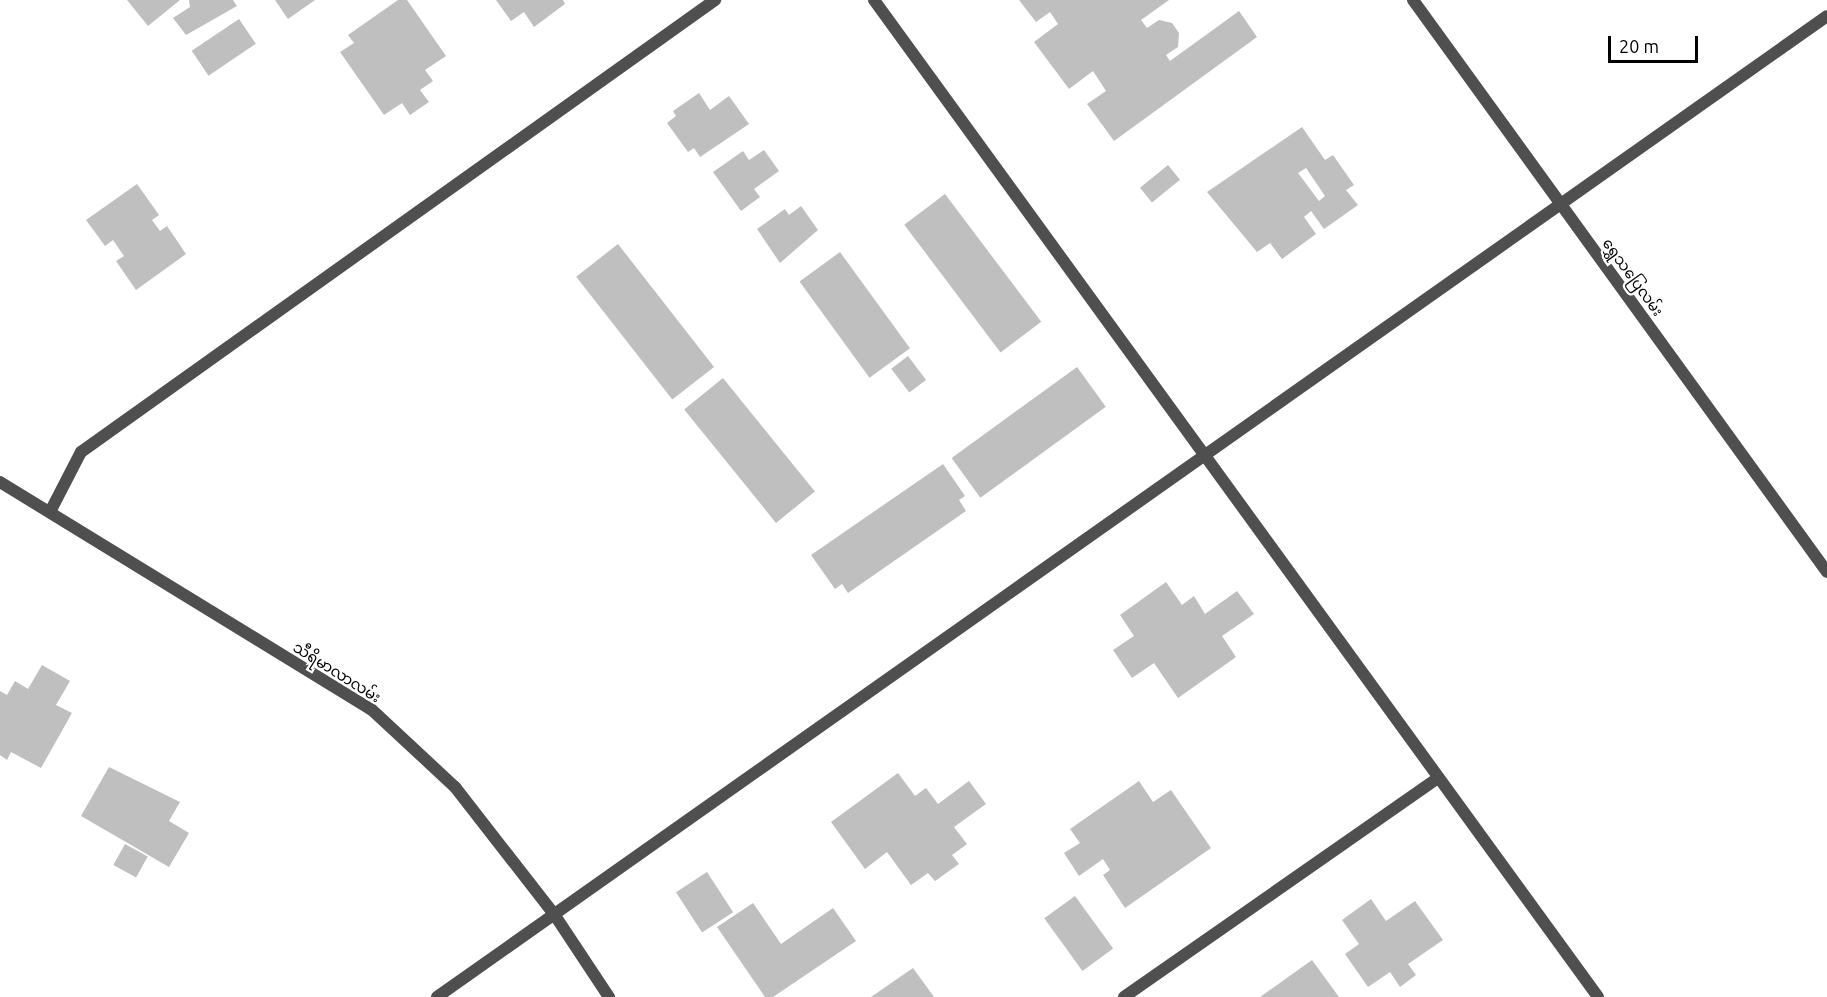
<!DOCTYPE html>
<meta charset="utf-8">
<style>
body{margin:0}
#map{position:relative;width:1827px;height:997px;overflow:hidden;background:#fff;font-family:Ubuntu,"Noto Sans Myanmar",sans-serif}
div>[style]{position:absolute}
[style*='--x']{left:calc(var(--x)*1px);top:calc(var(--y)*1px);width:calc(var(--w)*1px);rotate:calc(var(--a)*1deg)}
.building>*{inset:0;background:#bfbfbf;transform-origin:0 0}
.street>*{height:12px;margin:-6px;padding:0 6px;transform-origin:6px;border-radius:6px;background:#4f4f4f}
span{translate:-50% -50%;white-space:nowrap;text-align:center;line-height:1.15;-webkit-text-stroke:4.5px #fff;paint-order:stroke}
.street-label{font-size:15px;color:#000}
.scale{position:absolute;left:1608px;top:36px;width:90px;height:27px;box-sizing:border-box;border:3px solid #000;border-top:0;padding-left:8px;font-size:18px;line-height:21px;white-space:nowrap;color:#000;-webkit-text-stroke:4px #fff;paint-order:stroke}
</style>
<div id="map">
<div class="building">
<div style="clip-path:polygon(127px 0,180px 0,148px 26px)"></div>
<div style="clip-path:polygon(189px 0,233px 0,237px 6px,186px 35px,173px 18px,190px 7px)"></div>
<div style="clip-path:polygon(275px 0,315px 0,288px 19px)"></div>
<div style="clip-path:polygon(398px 0,407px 0,446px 56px,425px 70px,433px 81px,420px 90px,429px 102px,410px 115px,402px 103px,384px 115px,340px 52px,354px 43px,348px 35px)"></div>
<div style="clip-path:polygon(496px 0,563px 0,565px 4px,534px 27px,524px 12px,511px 21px)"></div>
<div style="clip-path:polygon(1019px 0,1169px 0,1141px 20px,1147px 28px,1159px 20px,1172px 23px,1179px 33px,1178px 47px,1166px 55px,1170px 61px,1239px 11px,1257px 37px,1114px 141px,1087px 104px,1106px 91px,1093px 71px,1069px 89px,1034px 42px,1058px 24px,1050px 12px,1036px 22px)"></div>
<div style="left:239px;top:19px;width:30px;height:57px;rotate:56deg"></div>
<div style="clip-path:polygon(699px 93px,710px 110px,729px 96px,749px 124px,700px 157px,694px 148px,688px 152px,667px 123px,676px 116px,673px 111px)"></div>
<div style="clip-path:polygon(evenodd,1302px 127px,1325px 160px,1333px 155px,1354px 185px,1346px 190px,1358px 205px,1324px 229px,1311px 211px,1304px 217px,1316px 234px,1282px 259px,1270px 243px,1257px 252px,1207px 192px,1302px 127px,1306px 168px,1325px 196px,1319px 201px,1298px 173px,1306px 168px)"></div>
<div style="clip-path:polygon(764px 150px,779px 171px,754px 189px,760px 197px,741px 211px,713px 172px,743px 151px,749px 160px)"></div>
<div style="left:1168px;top:165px;width:19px;height:36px;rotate:51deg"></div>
<div style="clip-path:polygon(137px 184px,159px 215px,152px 220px,160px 231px,167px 226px,186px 254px,136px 290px,116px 261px,124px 256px,113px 240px,105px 246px,86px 220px)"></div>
<div style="left:945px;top:194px;width:160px;height:51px;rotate:53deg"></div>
<div style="clip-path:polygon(801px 206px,818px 230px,780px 263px,757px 229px,785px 209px,789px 215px)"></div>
<div style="left:618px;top:244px;width:156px;height:53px;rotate:52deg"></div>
<div style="left:840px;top:252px;width:119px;height:50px;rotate:54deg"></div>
<div style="left:908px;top:356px;width:30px;height:21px;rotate:53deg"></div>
<div style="left:1077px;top:367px;width:49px;height:155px;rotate:54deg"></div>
<div style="left:723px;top:378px;width:146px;height:50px;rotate:51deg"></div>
<div style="clip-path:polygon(943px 464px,965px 496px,959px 500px,966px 511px,848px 593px,842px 584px,835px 589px,811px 555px)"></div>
<div style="clip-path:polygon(1166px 582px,1182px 605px,1194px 596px,1205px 614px,1237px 591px,1254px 614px,1222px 636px,1236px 657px,1178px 698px,1154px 663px,1132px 678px,1113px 650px,1134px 636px,1120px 615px)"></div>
<div style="clip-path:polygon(42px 665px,70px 681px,56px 705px,72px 713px,41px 768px,11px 752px,7px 760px,0 755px,0 691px,7px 695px,15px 681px,28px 689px)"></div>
<div style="clip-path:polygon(109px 767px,180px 802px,169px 821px,189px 833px,169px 867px,81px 816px)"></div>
<div style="clip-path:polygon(898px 773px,915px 796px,926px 788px,938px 804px,969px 781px,986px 804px,954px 827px,967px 844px,952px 855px,959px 864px,935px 881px,928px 873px,911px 885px,887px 852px,865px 869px,831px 822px)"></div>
<div style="clip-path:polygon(1139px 781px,1153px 802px,1171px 790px,1211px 848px,1125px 908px,1103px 875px,1110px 870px,1103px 859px,1079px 876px,1064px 853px,1080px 843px,1070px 829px)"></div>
<div style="left:125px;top:844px;width:26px;height:24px;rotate:29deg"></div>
<div style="left:707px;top:872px;width:48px;height:37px;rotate:57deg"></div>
<div style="left:1075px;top:896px;width:65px;height:38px;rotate:54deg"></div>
<div style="clip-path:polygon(1371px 899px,1386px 921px,1415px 901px,1443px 940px,1408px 964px,1416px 975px,1400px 987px,1390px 972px,1368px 987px,1345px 954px,1359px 944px,1342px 920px)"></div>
<div style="clip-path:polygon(753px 903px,781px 944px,833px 908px,856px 941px,773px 997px,765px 997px,717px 927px)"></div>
<div style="clip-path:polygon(1312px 960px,1339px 997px,1260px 997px)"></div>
<div style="clip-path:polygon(913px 968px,934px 997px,871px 997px)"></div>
</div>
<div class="street">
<div style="--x:874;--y:0;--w:1232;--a:54.01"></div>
<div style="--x:1413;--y:0;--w:706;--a:54.1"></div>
<div style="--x:0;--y:482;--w:435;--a:31.5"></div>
<div style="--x:371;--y:709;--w:115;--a:42.9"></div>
<div style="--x:455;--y:787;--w:161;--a:52.1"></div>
<div style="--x:554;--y:914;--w:100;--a:56.5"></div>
<div style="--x:51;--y:510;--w:65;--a:-62.7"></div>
<div style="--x:81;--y:452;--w:779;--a:-35.49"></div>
<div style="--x:437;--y:997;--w:1701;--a:-35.21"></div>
<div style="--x:1124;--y:997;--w:383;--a:-34.9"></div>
</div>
<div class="street-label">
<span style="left:1633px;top:277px;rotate:54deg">ရွှေသပြေလမ်း</span>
<span style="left:337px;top:672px;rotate:32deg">သီရိမာလာလမ်း</span>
</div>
<div class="scale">20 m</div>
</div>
